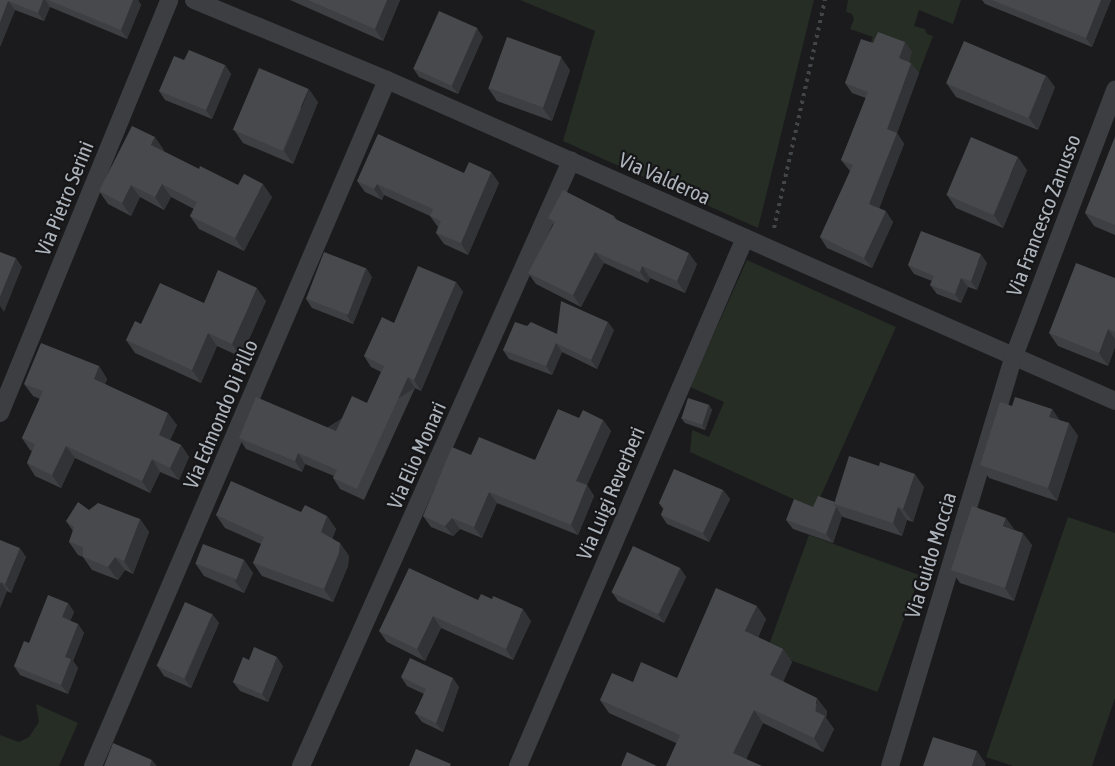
<!DOCTYPE html>
<style>
body{margin:0}
#map{position:relative;width:1115px;height:766px;overflow:hidden;background:#1b1b1d;font-family:"Asap Condensed",sans-serif}
div>[style]{position:absolute}
[style*='--x']{left:calc(var(--x)*1px);top:calc(var(--y)*1px);width:calc(var(--w)*1px);rotate:calc(var(--a)*1deg)}
.green>*{inset:0;background:#252d25;transform-origin:0 0}
.path>*{height:4px;margin-top:-2px;transform-origin:0;background:repeating-linear-gradient(90deg,#424549 0 3px,transparent 0 7.5px)}
.minor>*{height:18px;margin:-9px;padding:0 9px;transform-origin:9px;border-radius:9px;background:#3c3e42}
.wall>*{inset:0;background:#3e3f42}
.shaded-wall>*{inset:0;background:#323336;transform-origin:0 0}
.building>*{inset:0;background:#48494d;transform-origin:0 0}
span{translate:-50% -50%;white-space:nowrap;text-align:center;line-height:1.15;-webkit-text-stroke:4.5px #161618;paint-order:stroke}
.street-label{font-size:21px;color:#aeb4bc}
</style>
<div id="map">
<div class="green">
<div style="clip-path:polygon(520px 0,814px 0,758px 228px,563px 141px,595px 31px)"></div>
<div style="clip-path:polygon(848px 0,961px 0,953px 24px,919px 10px,914px 26px,925px 29px,927px 34px,933px 36px,919px 73px,906px 69px,912px 53px,868px 49px,873px 37px,850px 29px,854px 19px,852px 14px,846px 12px)"></div>
<div style="clip-path:polygon(747px 260px,896px 327px,815px 509px,690px 452px,692px 430px,709px 437px,724px 402px,690px 387px)"></div>
<div style="clip-path:polygon(1068px 517px,1115px 533px,1115px 698px,1092px 766px,1013px 766px,986px 757px)"></div>
<div style="left:809px;top:535px;width:118px;height:124px;rotate:20deg"></div>
<div style="clip-path:polygon(36px 704px,78px 723px,59px 766px,0 766px,0 735px,19px 742px,29px 737px,39px 722px)"></div>
</div>
<div class="path">
<div style="--x:774;--y:228;--w:234;--a:-77.4"></div>
</div>
<div class="minor">
<div style="--x:194;--y:0;--w:209;--a:22.5"></div>
<div style="--x:387;--y:80;--w:796;--a:23.79"></div>
<div style="--x:0;--y:413;--w:446;--a:-67.7"></div>
<div style="--x:93;--y:766;--w:746;--a:-66.8"></div>
<div style="--x:301;--y:766;--w:663;--a:-65.95"></div>
<div style="--x:518;--y:766;--w:575;--a:-66.74"></div>
<div style="--x:890;--y:766;--w:428;--a:-73.2"></div>
<div style="--x:1014;--y:356;--w:285;--a:-69.2"></div>
</div>
<div class="wall">
<div style="clip-path:polygon(0 0,138px 0,141px 5px,127px 39px,50px 7px,44px 21px,15px 10px,0 47px)"></div>
<div style="clip-path:polygon(290px 0,400px 0,383px 41px)"></div>
<div style="clip-path:polygon(982px 0,1111px 0,1092px 47px,985px 4px)"></div>
<div style="clip-path:polygon(483px 37px,458px 94px,419px 77px,413px 68px)"></div>
<div style="clip-path:polygon(905px 42px,912px 52px,909px 62px,919px 73px,897px 133px,904px 144px,879px 208px,893px 222px,872px 268px,827px 248px,820px 237px,850px 171px,841px 160px,866px 98px,852px 93px,845px 83px,873px 43px)"></div>
<div style="clip-path:polygon(184px 60px,225px 65px,231px 74px,212px 119px,165px 100px,159px 91px)"></div>
<div style="clip-path:polygon(570px 70px,552px 121px,497px 101px,488px 88px)"></div>
<div style="clip-path:polygon(947px 84px,1055px 87px,1038px 130px,956px 97px)"></div>
<div style="clip-path:polygon(318px 102px,293px 164px,243px 143px,234px 130px)"></div>
<div style="clip-path:polygon(1115px 137px,1115px 235px,1094px 226px,1085px 213px)"></div>
<div style="clip-path:polygon(164px 150px,163px 151px,199px 169px,238px 185px,272px 197px,244px 251px,199px 229px,190px 216px,194px 209px,171px 197px,164px 210px,140px 197px,131px 216px,108px 204px,99px 191px)"></div>
<div style="clip-path:polygon(1027px 170px,1003px 228px,956px 208px,947px 195px)"></div>
<div style="clip-path:polygon(491px 172px,499px 183px,468px 255px,444px 244px,436px 233px,438px 227px,430px 216px,384px 195px,382px 200px,365px 192px,357px 181px,464px 173px)"></div>
<div style="clip-path:polygon(614px 216px,617px 220px,697px 264px,685px 293px,650px 278px,648px 283px,604px 263px,581px 307px,536px 284px,528px 273px,553px 225px,548px 218px)"></div>
<div style="clip-path:polygon(987px 263px,977px 290px,968px 287px,961px 303px,937px 294px,930px 285px,932px 281px,914px 274px,908px 265px)"></div>
<div style="clip-path:polygon(366px 268px,372px 277px,353px 324px,312px 308px,306px 299px)"></div>
<div style="clip-path:polygon(1115px 278px,1115px 347px,1108px 366px,1058px 346px,1049px 333px)"></div>
<div style="clip-path:polygon(456px 282px,463px 292px,421px 391px,415px 388px,364px 500px,340px 489px,333px 478px,334px 476px,305px 464px,302px 472px,246px 449px,239px 438px,336px 431px,367px 403px,381px 372px,371px 367px,364px 356px,394px 323px)"></div>
<div style="clip-path:polygon(266px 301px,241px 357px,217px 346px,201px 383px,135px 353px,126px 340px,141px 324px,204px 303px)"></div>
<div style="clip-path:polygon(527px 326px,557px 334px,614px 330px,597px 369px,562px 352px,552px 375px,509px 359px,503px 350px)"></div>
<div style="clip-path:polygon(99px 366px,107px 379px,105px 384px,177px 425px,170px 440px,181px 445px,189px 457px,179px 480px,160px 472px,150px 493px,75px 458px,61px 488px,35px 476px,27px 463px,32px 451px,30px 450px,22px 438px,40px 399px,33px 396px,24px 384px)"></div>
<div style="clip-path:polygon(709px 405px,712px 410px,705px 430px,685px 423px,681px 418px)"></div>
<div style="clip-path:polygon(1012px 406px,1052px 409px,1059px 420px,1069px 423px,1078px 436px,1057px 501px,989px 478px,980px 465px)"></div>
<div style="clip-path:polygon(579px 418px,603px 420px,611px 431px,587px 485px,594px 496px,578px 535px,497px 503px,482px 538px,460px 529px,453px 536px,431px 527px,423px 516px,471px 455px,535px 460px)"></div>
<div style="clip-path:polygon(924px 487px,913px 522px,907px 520px,902px 536px,843px 517px,842px 516px,833px 543px,793px 529px,786px 520px,813px 507px)"></div>
<div style="clip-path:polygon(723px 490px,730px 499px,709px 542px,667px 524px,661px 515px,663px 509px,659px 503px)"></div>
<div style="clip-path:polygon(89px 510px,140px 519px,149px 532px,133px 574px,125px 570px,118px 580px,92px 570px,83px 557px,78px 555px,69px 542px,73px 531px,66px 521px)"></div>
<div style="clip-path:polygon(216px 515px,327px 516px,336px 529px,332px 539px,340px 543px,349px 556px,348px 566px,333px 602px,262px 576px,253px 563px,261px 544px,225px 528px)"></div>
<div style="clip-path:polygon(1015px 530px,1032px 545px,1014px 601px,960px 583px,951px 570px)"></div>
<div style="clip-path:polygon(0 540px,26px 557px,11px 593px,7px 591px,0 608px)"></div>
<div style="clip-path:polygon(244px 560px,253px 573px,244px 593px,204px 576px,195px 563px)"></div>
<div style="clip-path:polygon(680px 568px,686px 577px,664px 623px,618px 601px,612px 592px)"></div>
<div style="clip-path:polygon(478px 600px,531px 621px,513px 660px,441px 628px,425px 661px,387px 642px,379px 631px)"></div>
<div style="clip-path:polygon(68px 603px,74px 612px,70px 621px,78px 624px,84px 633px,73px 661px,78px 668px,68px 694px,20px 675px,14px 666px,29px 643px)"></div>
<div style="clip-path:polygon(212px 614px,219px 623px,191px 688px,164px 676px,158px 667px)"></div>
<div style="clip-path:polygon(766px 619px,758px 637px,783px 649px,792px 662px,783px 681px,827px 711px,826px 718px,834px 729px,823px 752px,763px 723px,746px 759px,676px 743px,609px 713px,600px 700px,633px 682px,677px 678px)"></div>
<div style="clip-path:polygon(249px 660px,283px 666px,268px 702px,240px 691px,233px 682px)"></div>
<div style="clip-path:polygon(401px 677px,459px 687px,443px 732px,422px 722px,415px 713px,424px 694px,407px 686px)"></div>
</div>
<div class="shaded-wall">
<div style="clip-path:polygon(43px 0,45px 0,50px 7px,44px 21px,38px 13px)"></div>
<div style="clip-path:polygon(133px 0,138px 0,141px 5px,127px 39px,121px 30px)"></div>
<div style="clip-path:polygon(387px 0,400px 0,383px 41px,375px 29px)"></div>
<div style="clip-path:polygon(1101px 0,1111px 0,1092px 47px,1086px 38px)"></div>
<div style="clip-path:polygon(8px 1px,15px 10px,0 47px,0 22px)"></div>
<div style="clip-path:polygon(477px 28px,483px 37px,458px 94px,451px 85px)"></div>
<div style="clip-path:polygon(905px 42px,912px 52px,906px 69px,899px 58px)"></div>
<div style="clip-path:polygon(561px 57px,570px 70px,552px 121px,543px 108px)"></div>
<div style="clip-path:polygon(911px 63px,919px 73px,897px 133px,904px 144px,877px 214px,869px 204px,887px 129px)"></div>
<div style="clip-path:polygon(225px 65px,231px 74px,212px 119px,206px 110px)"></div>
<div style="clip-path:polygon(1046px 75px,1055px 87px,1038px 130px,1029px 118px)"></div>
<div style="clip-path:polygon(309px 89px,318px 102px,293px 164px,284px 151px)"></div>
<div style="clip-path:polygon(155px 137px,164px 150px,160px 158px,151px 145px)"></div>
<div style="clip-path:polygon(1018px 157px,1027px 170px,1003px 228px,994px 215px)"></div>
<div style="clip-path:polygon(491px 172px,499px 183px,468px 255px,461px 243px)"></div>
<div style="clip-path:polygon(162px 184px,171px 197px,164px 210px,155px 197px)"></div>
<div style="clip-path:polygon(263px 184px,272px 197px,244px 251px,235px 238px)"></div>
<div style="clip-path:polygon(377px 184px,384px 195px,382px 200px,374px 189px)"></div>
<div style="clip-path:polygon(131px 185px,140px 197px,131px 216px,122px 203px)"></div>
<div style="clip-path:polygon(886px 211px,893px 222px,872px 268px,864px 258px)"></div>
<div style="clip-path:polygon(595px 252px,604px 263px,581px 307px,573px 295px)"></div>
<div style="clip-path:polygon(689px 253px,697px 264px,685px 293px,677px 281px)"></div>
<div style="clip-path:polygon(981px 254px,987px 263px,977px 290px,971px 281px)"></div>
<div style="clip-path:polygon(16px 258px,22px 267px,4px 312px,0 306px,0 297px)"></div>
<div style="clip-path:polygon(642px 266px,650px 278px,648px 283px,640px 272px)"></div>
<div style="clip-path:polygon(366px 268px,372px 277px,353px 324px,346px 315px)"></div>
<div style="clip-path:polygon(961px 278px,968px 287px,961px 303px,955px 294px)"></div>
<div style="clip-path:polygon(456px 282px,463px 292px,421px 391px,414px 380px)"></div>
<div style="clip-path:polygon(257px 288px,266px 301px,241px 357px,232px 344px)"></div>
<div style="clip-path:polygon(608px 322px,614px 330px,597px 369px,591px 360px)"></div>
<div style="clip-path:polygon(1108px 329px,1115px 339px,1115px 347px,1108px 366px,1099px 353px)"></div>
<div style="clip-path:polygon(208px 333px,217px 346px,201px 383px,192px 370px)"></div>
<div style="clip-path:polygon(556px 343px,562px 352px,552px 375px,546px 366px)"></div>
<div style="clip-path:polygon(99px 366px,107px 379px,102px 391px,94px 379px)"></div>
<div style="left:408px;top:377px;width:13px;height:123px;rotate:58deg"></div>
<div style="clip-path:polygon(709px 405px,712px 410px,705px 430px,702px 425px)"></div>
<div style="clip-path:polygon(1052px 409px,1061px 422px,1049px 417px)"></div>
<div style="clip-path:polygon(168px 413px,177px 425px,167px 447px,159px 435px)"></div>
<div style="clip-path:polygon(603px 420px,611px 431px,587px 485px,594px 496px,578px 535px,571px 525px,576px 481px)"></div>
<div style="clip-path:polygon(1069px 423px,1078px 436px,1057px 501px,1048px 488px)"></div>
<div style="clip-path:polygon(181px 445px,189px 457px,179px 480px,170px 468px)"></div>
<div style="clip-path:polygon(66px 446px,75px 458px,61px 488px,52px 475px)"></div>
<div style="clip-path:polygon(298px 453px,305px 464px,302px 472px,295px 461px)"></div>
<div style="clip-path:polygon(152px 459px,160px 472px,150px 493px,142px 481px)"></div>
<div style="clip-path:polygon(915px 474px,924px 487px,913px 522px,903px 509px)"></div>
<div style="clip-path:polygon(723px 490px,730px 499px,709px 542px,703px 533px)"></div>
<div style="clip-path:polygon(489px 492px,497px 503px,482px 538px,474px 527px)"></div>
<div style="clip-path:polygon(836px 507px,842px 516px,833px 543px,826px 534px)"></div>
<div style="clip-path:polygon(898px 507px,907px 520px,902px 536px,893px 523px)"></div>
<div style="clip-path:polygon(327px 516px,336px 529px,330px 545px,321px 532px)"></div>
<div style="clip-path:polygon(452px 518px,460px 529px,453px 536px,445px 526px)"></div>
<div style="clip-path:polygon(1006px 518px,1015px 530px,1003px 526px)"></div>
<div style="clip-path:polygon(140px 519px,149px 532px,133px 574px,124px 561px)"></div>
<div style="clip-path:polygon(1023px 533px,1032px 545px,1014px 601px,1005px 588px)"></div>
<div style="clip-path:polygon(340px 543px,349px 556px,348px 566px,333px 602px,324px 589px)"></div>
<div style="clip-path:polygon(20px 548px,26px 557px,11px 593px,5px 584px)"></div>
<div style="clip-path:polygon(115px 557px,125px 570px,118px 580px,108px 567px)"></div>
<div style="clip-path:polygon(244px 560px,253px 573px,244px 593px,235px 581px)"></div>
<div style="clip-path:polygon(680px 568px,686px 577px,664px 623px,658px 614px)"></div>
<div style="clip-path:polygon(1px 582px,7px 591px,0 608px,0 584px)"></div>
<div style="clip-path:polygon(68px 603px,74px 612px,68px 626px,62px 617px)"></div>
<div style="clip-path:polygon(757px 606px,766px 619px,755px 645px,745px 631px)"></div>
<div style="clip-path:polygon(523px 609px,531px 621px,513px 660px,506px 649px)"></div>
<div style="clip-path:polygon(212px 614px,219px 623px,191px 688px,185px 679px)"></div>
<div style="clip-path:polygon(433px 616px,441px 628px,425px 661px,417px 649px)"></div>
<div style="clip-path:polygon(78px 624px,84px 633px,73px 661px,78px 668px,68px 694px,61px 685px,65px 657px)"></div>
<div style="clip-path:polygon(783px 649px,792px 662px,780px 689px,770px 675px)"></div>
<div style="clip-path:polygon(277px 657px,283px 666px,268px 702px,262px 694px)"></div>
<div style="clip-path:polygon(453px 678px,459px 687px,443px 732px,436px 723px)"></div>
<div style="clip-path:polygon(817px 698px,827px 711px,826px 718px,834px 729px,823px 752px,814px 738px)"></div>
<div style="clip-path:polygon(754px 710px,763px 723px,743px 766px,733px 753px)"></div>
<div style="clip-path:polygon(977px 751px,986px 764px,985px 766px,972px 766px)"></div>
<div style="clip-path:polygon(152px 760px,157px 766px,150px 766px)"></div>
</div>
<div class="building">
<div style="clip-path:polygon(0 0,43px 0,38px 13px,8px 1px,0 22px)"></div>
<div style="clip-path:polygon(48px 0,133px 0,121px 30px)"></div>
<div style="clip-path:polygon(308px 0,387px 0,375px 29px)"></div>
<div style="clip-path:polygon(992px 0,1101px 0,1086px 38px)"></div>
<div style="left:439px;top:11px;width:42px;height:63px;rotate:24deg"></div>
<div style="clip-path:polygon(878px 32px,905px 42px,899px 58px,911px 63px,887px 129px,897px 133px,869px 204px,886px 211px,864px 258px,820px 237px,853px 165px,841px 160px,868px 92px,845px 83px,861px 39px,873px 43px)"></div>
<div style="left:507px;top:37px;width:58px;height:54px;rotate:20deg"></div>
<div style="left:964px;top:41px;width:89px;height:46px;rotate:23deg"></div>
<div style="clip-path:polygon(189px 50px,225px 65px,206px 110px,159px 91px,174px 56px,184px 60px)"></div>
<div style="left:259px;top:68px;width:54px;height:67px;rotate:23deg"></div>
<div style="clip-path:polygon(132px 126px,155px 137px,151px 145px,199px 169px,200px 166px,238px 185px,244px 174px,263px 184px,235px 238px,190px 216px,197px 202px,162px 184px,155px 197px,131px 185px,122px 203px,99px 191px)"></div>
<div style="clip-path:polygon(378px 134px,464px 173px,469px 162px,491px 172px,461px 243px,436px 233px,441px 221px,430px 216px,433px 209px,377px 184px,374px 189px,357px 181px)"></div>
<div style="left:971px;top:137px;width:51px;height:63px;rotate:23deg"></div>
<div style="clip-path:polygon(1115px 137px,1115px 225px,1085px 213px)"></div>
<div style="clip-path:polygon(563px 190px,614px 216px,613px 218px,689px 253px,677px 281px,642px 266px,640px 272px,595px 252px,573px 295px,528px 273px,555px 222px,548px 218px)"></div>
<div style="clip-path:polygon(921px 231px,981px 254px,971px 281px,961px 278px,955px 294px,930px 285px,934px 276px,908px 265px)"></div>
<div style="clip-path:polygon(0 252px,16px 258px,0 297px)"></div>
<div style="left:324px;top:252px;width:45px;height:50px;rotate:21deg"></div>
<div style="clip-path:polygon(1076px 263px,1115px 278px,1115px 332px,1108px 329px,1099px 353px,1049px 333px)"></div>
<div style="clip-path:polygon(418px 266px,456px 282px,414px 380px,408px 377px,357px 489px,333px 478px,337px 470px,298px 453px,295px 461px,239px 438px,256px 397px,336px 431px,352px 396px,367px 403px,384px 366px,364px 356px,382px 317px,394px 323px)"></div>
<div style="clip-path:polygon(218px 270px,257px 288px,232px 344px,208px 333px,192px 370px,126px 340px,135px 321px,141px 324px,160px 283px,204px 303px)"></div>
<div style="clip-path:polygon(561px 301px,608px 322px,591px 360px,556px 343px,546px 366px,503px 350px,515px 322px,527px 326px,531px 322px,557px 334px)"></div>
<div style="clip-path:polygon(41px 343px,99px 366px,94px 379px,168px 413px,159px 435px,181px 445px,170px 468px,152px 459px,142px 481px,66px 446px,52px 475px,27px 463px,35px 444px,22px 438px,43px 391px,24px 384px)"></div>
<div style="clip-path:polygon(1015px 397px,1052px 409px,1049px 417px,1069px 423px,1048px 488px,980px 465px,1000px 402px,1012px 406px)"></div>
<div style="left:688px;top:398px;width:22px;height:21px;rotate:18deg"></div>
<div style="clip-path:polygon(558px 409px,579px 418px,583px 410px,603px 420px,576px 481px,587px 485px,571px 525px,489px 492px,474px 527px,452px 518px,445px 526px,423px 516px,452px 447px,471px 455px,479px 437px,535px 460px)"></div>
<div style="clip-path:polygon(849px 456px,879px 466px,880px 462px,915px 474px,903px 509px,898px 507px,893px 523px,834px 504px)"></div>
<div style="clip-path:polygon(674px 469px,723px 490px,703px 533px,661px 515px,664px 508px,659px 503px)"></div>
<div style="clip-path:polygon(231px 481px,301px 512px,305px 505px,327px 516px,321px 532px,340px 543px,339px 553px,324px 589px,253px 563px,264px 537px,216px 515px)"></div>
<div style="clip-path:polygon(818px 496px,835px 502px,834px 504px,836px 507px,826px 534px,786px 520px,794px 499px,813px 507px)"></div>
<div style="clip-path:polygon(78px 502px,89px 510px,98px 503px,140px 519px,124px 561px,115px 557px,108px 567px,83px 557px,83px 547px,69px 542px,74px 527px,66px 521px)"></div>
<div style="clip-path:polygon(972px 506px,1006px 518px,1003px 526px,1023px 533px,1005px 588px,951px 570px)"></div>
<div style="clip-path:polygon(0 540px,20px 548px,5px 584px,1px 582px,0 584px)"></div>
<div style="left:203px;top:544px;width:44px;height:21px;rotate:21deg"></div>
<div style="left:633px;top:546px;width:52px;height:51px;rotate:25deg"></div>
<div style="clip-path:polygon(409px 568px,478px 600px,481px 594px,492px 599px,493px 596px,523px 609px,506px 649px,433px 616px,417px 649px,379px 631px)"></div>
<div style="clip-path:polygon(716px 588px,757px 606px,745px 631px,783px 649px,770px 675px,817px 698px,815px 711px,825px 716px,814px 738px,754px 710px,733px 753px,762px 766px,666px 766px,680px 735px,600px 700px,612px 673px,633px 682px,641px 662px,677px 678px)"></div>
<div style="clip-path:polygon(48px 595px,68px 603px,62px 617px,78px 624px,65px 657px,71px 659px,61px 685px,14px 666px,24px 641px,29px 643px)"></div>
<div style="left:185px;top:602px;width:30px;height:70px;rotate:24deg"></div>
<div style="clip-path:polygon(254px 647px,277px 657px,262px 694px,233px 682px,243px 657px,249px 660px)"></div>
<div style="clip-path:polygon(410px 658px,453px 678px,436px 723px,415px 713px,426px 689px,401px 677px)"></div>
<div style="clip-path:polygon(933px 737px,977px 751px,972px 766px,923px 766px)"></div>
<div style="clip-path:polygon(113px 743px,152px 760px,150px 766px,104px 766px)"></div>
<div style="clip-path:polygon(416px 749px,451px 764px,450px 766px,409px 766px)"></div>
<div style="clip-path:polygon(627px 752px,657px 766px,621px 766px)"></div>
</div>
<div class="street-label">
<span style="left:665px;top:178px;rotate:24deg">Via Valderoa</span>
<span style="left:64px;top:198px;rotate:-68deg">Via Pietro Serini</span>
<span style="left:1043px;top:215px;rotate:-69deg">Via Francesco Zanusso</span>
<span style="left:220px;top:414px;rotate:-67deg">Via Edmondo Di Pillo</span>
<span style="left:416px;top:455px;rotate:-66deg">Via Elio Monari</span>
<span style="left:610px;top:493px;rotate:-67deg">Via Luigi Reverberi</span>
<span style="left:930px;top:555px;rotate:-73deg">Via Guido Moccia</span>
</div>
</div>
